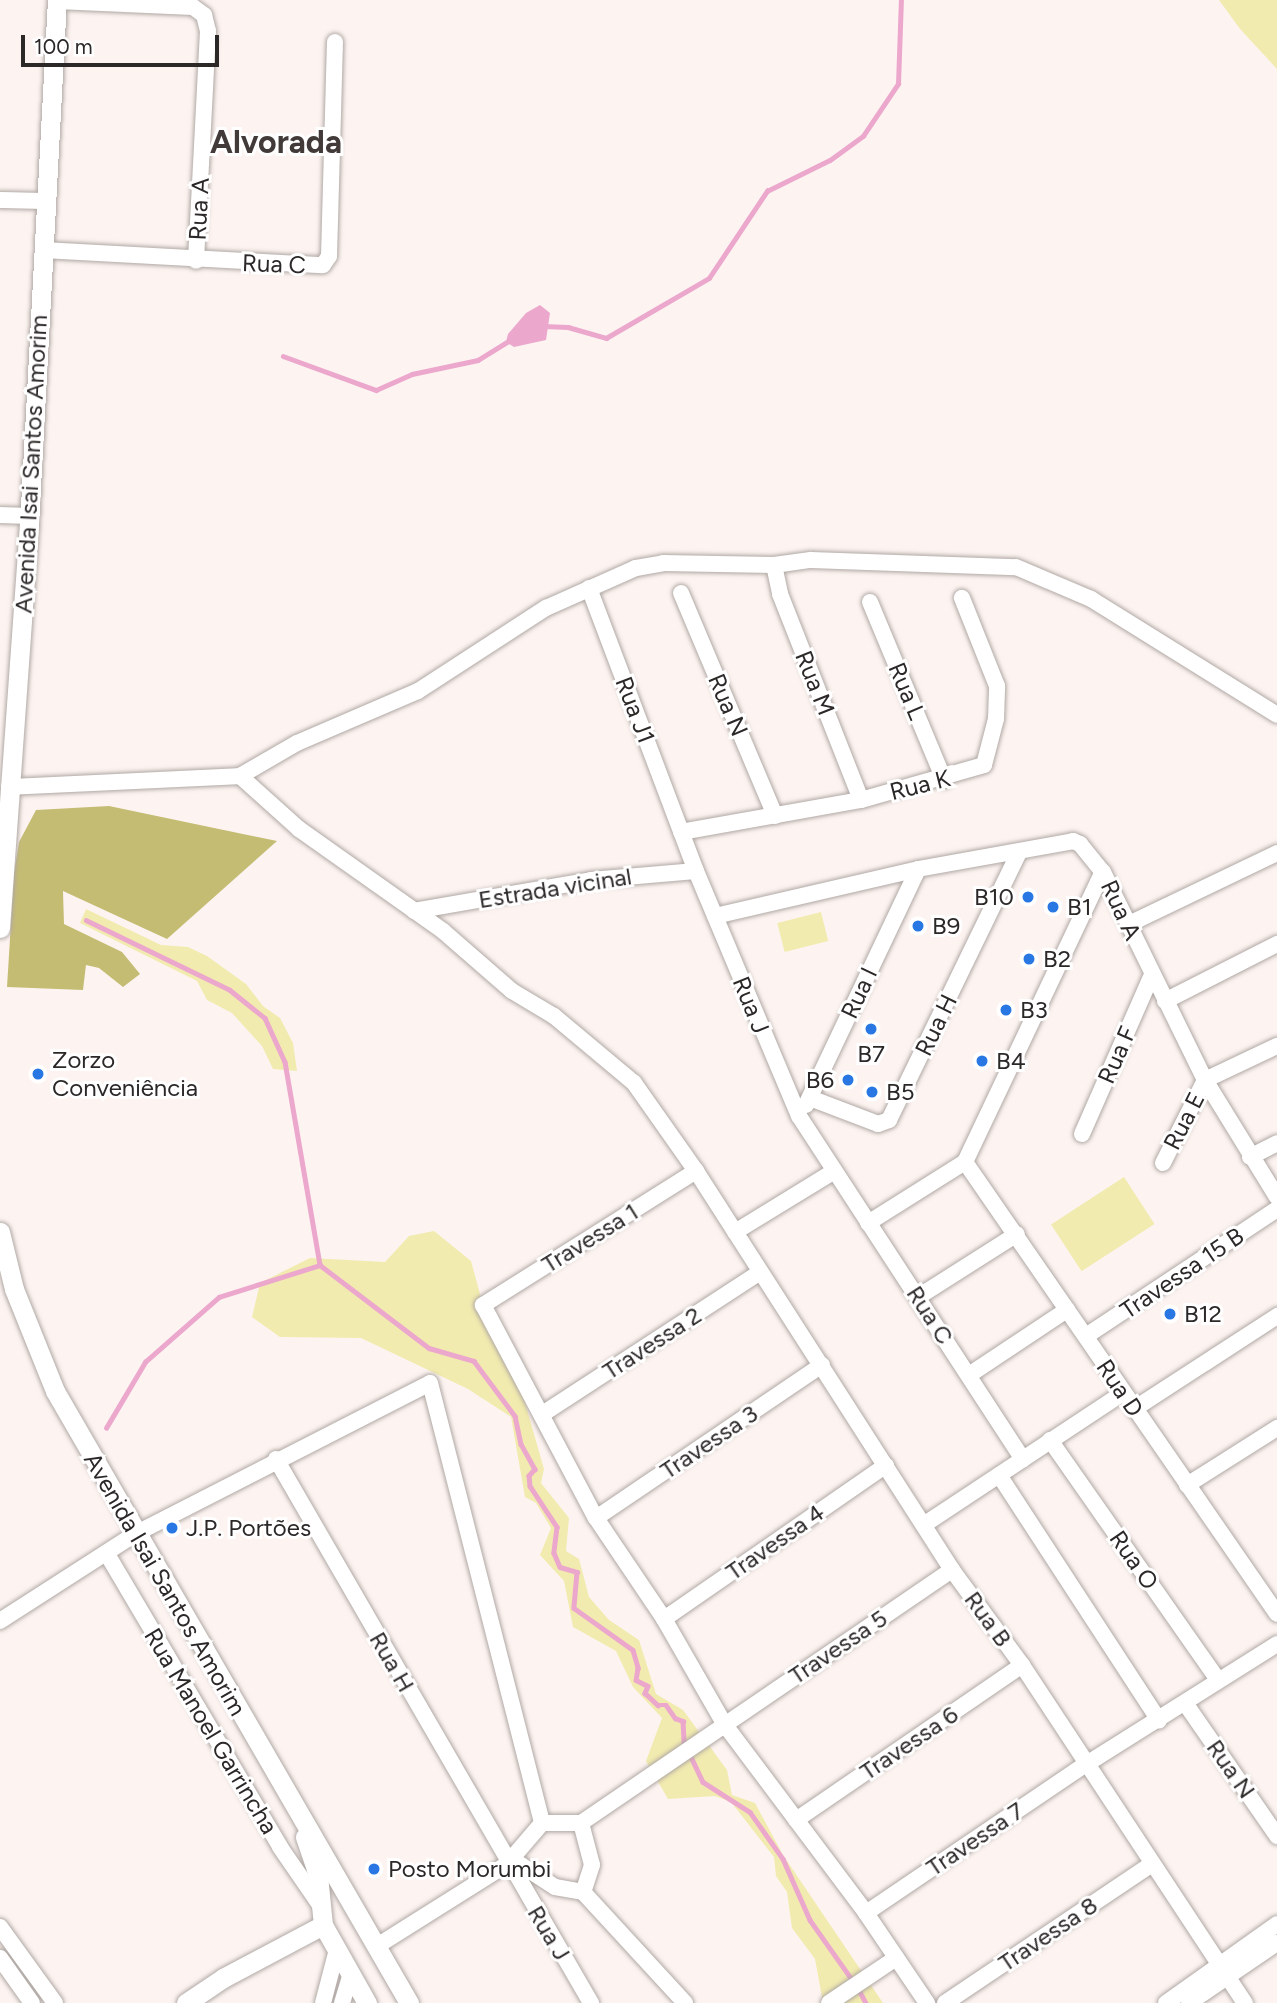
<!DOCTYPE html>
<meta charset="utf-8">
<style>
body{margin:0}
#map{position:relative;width:1277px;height:2003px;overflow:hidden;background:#fdf4f1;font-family:Figtree,sans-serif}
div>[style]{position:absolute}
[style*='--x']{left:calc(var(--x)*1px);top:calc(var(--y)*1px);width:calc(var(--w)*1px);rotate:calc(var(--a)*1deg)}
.green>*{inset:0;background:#f2ebaf;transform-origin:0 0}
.forest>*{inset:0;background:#c5bc74}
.water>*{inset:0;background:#eca7cd}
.stream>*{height:4.5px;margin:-2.25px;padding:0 2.25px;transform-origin:2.25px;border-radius:2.25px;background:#eca7cd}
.roads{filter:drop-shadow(0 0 2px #b0a8a4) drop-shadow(0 0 2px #b0a8a4)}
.minor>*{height:16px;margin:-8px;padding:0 8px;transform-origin:8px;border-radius:8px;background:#fff}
.major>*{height:19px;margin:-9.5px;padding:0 9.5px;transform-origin:9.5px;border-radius:9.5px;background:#fff}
.dots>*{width:19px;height:19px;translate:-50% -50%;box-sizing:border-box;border:4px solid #fff;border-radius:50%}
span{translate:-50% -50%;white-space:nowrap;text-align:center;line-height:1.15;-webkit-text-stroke:6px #fff;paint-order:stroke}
.street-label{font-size:24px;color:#2b2827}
.poi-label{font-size:24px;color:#2b2827}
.right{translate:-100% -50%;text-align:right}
.left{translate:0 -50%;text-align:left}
.district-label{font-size:32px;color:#413a38;font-weight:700}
.scale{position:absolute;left:21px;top:35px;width:198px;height:32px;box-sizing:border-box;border:4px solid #2b2827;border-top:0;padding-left:9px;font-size:21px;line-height:24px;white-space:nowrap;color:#2b2827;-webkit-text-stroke:5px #fff;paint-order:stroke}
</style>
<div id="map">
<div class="green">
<div style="clip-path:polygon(1219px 0,1277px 0,1277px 69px,1240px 29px)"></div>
<div style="clip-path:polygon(86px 909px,161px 945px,188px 947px,207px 956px,246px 984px,263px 1006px,280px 1018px,293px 1043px,297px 1071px,273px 1069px,262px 1046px,232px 1013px,207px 1000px,197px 981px,80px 923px)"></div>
<div style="left:821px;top:912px;width:30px;height:45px;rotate:76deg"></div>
<div style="left:1124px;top:1177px;width:56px;height:87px;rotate:57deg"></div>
<div style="clip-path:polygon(434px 1231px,471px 1261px,483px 1305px,520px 1385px,544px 1469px,541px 1483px,569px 1518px,566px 1551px,579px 1559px,589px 1597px,609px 1620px,639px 1640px,656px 1694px,683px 1710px,727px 1770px,732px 1795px,755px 1803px,783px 1855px,883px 2003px,823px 2003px,815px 1959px,792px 1928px,787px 1892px,776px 1876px,774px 1857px,731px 1802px,715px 1796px,668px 1799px,646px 1761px,662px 1718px,633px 1687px,616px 1651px,573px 1627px,564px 1581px,540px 1555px,551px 1528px,536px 1503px,525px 1497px,511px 1417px,468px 1389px,361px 1338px,280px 1337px,252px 1317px,260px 1283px,310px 1258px,385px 1262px,409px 1236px)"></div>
</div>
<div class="forest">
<div style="clip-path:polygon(109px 806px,277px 841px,167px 939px,63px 891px,64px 924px,122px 952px,140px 974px,123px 987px,99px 968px,86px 965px,83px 990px,7px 987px,14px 873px,19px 842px,36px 810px)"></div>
</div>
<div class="water">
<div style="clip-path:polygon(540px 305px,550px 313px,546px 340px,514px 347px,506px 342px,508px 334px,526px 313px)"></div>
</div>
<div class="stream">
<div style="--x:543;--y:326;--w:25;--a:2"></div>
<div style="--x:568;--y:327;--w:40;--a:16"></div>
<div style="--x:606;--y:338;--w:119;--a:-30.2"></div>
<div style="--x:709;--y:278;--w:105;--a:-56.3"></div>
<div style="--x:767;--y:191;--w:70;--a:-26.2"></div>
<div style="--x:830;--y:160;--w:41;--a:-36"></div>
<div style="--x:863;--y:136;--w:63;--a:-56.1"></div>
<div style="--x:898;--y:84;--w:84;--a:-88"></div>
<div style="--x:283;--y:356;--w:99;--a:20.1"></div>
<div style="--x:376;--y:390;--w:39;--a:-24"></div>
<div style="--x:412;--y:374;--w:67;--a:-12"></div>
<div style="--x:478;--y:360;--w:38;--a:-32"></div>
<div style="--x:86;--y:920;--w:160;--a:25.9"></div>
<div style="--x:230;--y:990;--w:45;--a:38.7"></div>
<div style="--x:265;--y:1018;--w:48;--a:65.6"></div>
<div style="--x:285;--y:1062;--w:206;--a:80.2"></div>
<div style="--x:106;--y:1428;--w:77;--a:-59.4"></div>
<div style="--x:145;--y:1362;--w:98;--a:-41.3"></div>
<div style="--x:219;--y:1297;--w:106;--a:-17.6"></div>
<div style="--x:320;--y:1265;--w:137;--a:37.3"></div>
<div style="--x:429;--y:1348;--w:47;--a:16.1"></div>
<div style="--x:474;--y:1361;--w:69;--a:53.3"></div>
<div style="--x:515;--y:1416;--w:29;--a:78"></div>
<div style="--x:521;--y:1444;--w:29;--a:61"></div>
<div style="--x:535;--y:1469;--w:9;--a:131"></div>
<div style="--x:529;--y:1476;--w:10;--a:84"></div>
<div style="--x:530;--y:1486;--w:49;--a:56.6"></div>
<div style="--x:557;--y:1527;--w:26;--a:97"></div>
<div style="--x:554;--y:1553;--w:15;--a:67"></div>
<div style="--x:560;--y:1567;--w:18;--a:16"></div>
<div style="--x:577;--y:1572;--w:36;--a:95"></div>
<div style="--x:574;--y:1608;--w:72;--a:35.4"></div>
<div style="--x:633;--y:1650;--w:19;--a:74"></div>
<div style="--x:638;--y:1668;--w:12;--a:99"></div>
<div style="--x:636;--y:1680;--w:13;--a:27"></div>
<div style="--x:648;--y:1686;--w:8;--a:113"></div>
<div style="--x:645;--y:1693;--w:18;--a:43"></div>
<div style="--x:658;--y:1705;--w:8;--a:0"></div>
<div style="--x:666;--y:1705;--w:16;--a:55"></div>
<div style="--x:675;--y:1718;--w:9;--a:21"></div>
<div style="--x:683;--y:1721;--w:21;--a:87"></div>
<div style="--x:684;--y:1742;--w:44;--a:64.6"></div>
<div style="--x:703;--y:1782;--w:56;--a:32.6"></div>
<div style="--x:750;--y:1812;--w:57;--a:54.9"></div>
<div style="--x:783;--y:1859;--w:67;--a:66.1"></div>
<div style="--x:810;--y:1920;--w:75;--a:54.8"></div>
<div style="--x:858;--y:1988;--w:17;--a:62"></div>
</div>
<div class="roads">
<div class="minor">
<div style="--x:57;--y:1;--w:136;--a:2.5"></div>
<div style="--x:193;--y:7;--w:14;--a:36"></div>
<div style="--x:204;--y:15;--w:16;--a:76"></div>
<div style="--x:208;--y:31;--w:230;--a:93"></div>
<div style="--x:0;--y:200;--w:46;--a:1.2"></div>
<div style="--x:43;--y:250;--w:280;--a:3.1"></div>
<div style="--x:323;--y:265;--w:11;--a:-56"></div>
<div style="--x:329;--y:256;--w:214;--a:-88.4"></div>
<div style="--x:0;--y:515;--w:29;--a:2"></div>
<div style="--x:774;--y:565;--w:30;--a:78"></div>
<div style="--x:780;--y:594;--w:221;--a:68.5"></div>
<div style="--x:589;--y:588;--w:303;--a:69.3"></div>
<div style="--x:696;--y:871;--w:266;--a:67.2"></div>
<div style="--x:799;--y:1116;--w:410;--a:56.9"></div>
<div style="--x:681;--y:593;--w:242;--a:67.1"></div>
<div style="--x:870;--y:602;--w:193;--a:67.4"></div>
<div style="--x:240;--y:776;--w:66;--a:-30.1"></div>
<div style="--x:297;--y:743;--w:132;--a:-23.3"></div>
<div style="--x:418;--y:691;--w:153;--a:-33"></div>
<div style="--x:546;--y:608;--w:98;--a:-24"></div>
<div style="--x:636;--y:568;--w:27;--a:-10"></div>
<div style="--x:663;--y:563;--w:111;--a:1"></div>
<div style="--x:774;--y:565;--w:37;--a:-8"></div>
<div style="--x:811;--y:560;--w:205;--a:2"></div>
<div style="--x:1016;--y:567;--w:82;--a:23.1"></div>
<div style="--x:1091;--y:599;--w:219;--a:31.9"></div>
<div style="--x:9;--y:787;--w:231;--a:-2.7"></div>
<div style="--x:240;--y:776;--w:79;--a:41.9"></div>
<div style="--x:299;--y:829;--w:176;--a:35.3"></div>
<div style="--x:443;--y:931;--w:91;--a:41"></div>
<div style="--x:512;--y:991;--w:49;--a:30.8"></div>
<div style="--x:554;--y:1016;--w:104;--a:39.9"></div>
<div style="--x:634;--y:1083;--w:108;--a:54.8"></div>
<div style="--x:696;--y:1171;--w:474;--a:57.3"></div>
<div style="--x:952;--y:1570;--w:118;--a:53.6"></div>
<div style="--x:1022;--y:1665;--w:405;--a:56.6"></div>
<div style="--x:681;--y:832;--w:183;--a:-10.1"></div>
<div style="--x:861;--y:800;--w:128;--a:-15.9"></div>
<div style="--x:984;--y:765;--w:48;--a:-75.4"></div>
<div style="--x:996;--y:719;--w:33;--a:-88"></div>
<div style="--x:997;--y:686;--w:95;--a:-111.7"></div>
<div style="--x:414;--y:911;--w:180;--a:-9.9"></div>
<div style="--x:591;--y:880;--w:105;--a:-4.9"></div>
<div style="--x:715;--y:916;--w:208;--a:-13"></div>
<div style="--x:918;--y:869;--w:158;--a:-10.2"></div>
<div style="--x:1073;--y:841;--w:8;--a:23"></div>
<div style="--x:1080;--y:844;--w:36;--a:51"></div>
<div style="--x:1103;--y:872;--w:232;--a:63.9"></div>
<div style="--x:1205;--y:1080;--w:137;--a:58.4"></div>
<div style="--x:1129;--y:924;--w:164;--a:-25.6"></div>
<div style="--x:1165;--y:1001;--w:126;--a:-27"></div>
<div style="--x:810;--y:1098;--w:73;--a:20.9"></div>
<div style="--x:878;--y:1124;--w:12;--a:-20"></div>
<div style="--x:889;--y:1120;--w:298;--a:-64.1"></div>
<div style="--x:806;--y:1105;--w:261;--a:-64.6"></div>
<div style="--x:1082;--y:1134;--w:171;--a:-66.3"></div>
<div style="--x:1250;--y:1157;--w:30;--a:-27"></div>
<div style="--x:965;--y:1162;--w:549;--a:55.38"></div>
<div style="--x:965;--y:1162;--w:321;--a:-64.6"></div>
<div style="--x:1163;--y:1163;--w:93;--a:-63.2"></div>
<div style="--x:1205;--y:1080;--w:80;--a:-25.3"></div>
<div style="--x:696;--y:1171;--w:252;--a:147.8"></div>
<div style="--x:483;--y:1305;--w:241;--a:62.1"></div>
<div style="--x:596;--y:1518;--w:122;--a:56"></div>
<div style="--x:664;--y:1619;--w:122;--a:60.1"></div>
<div style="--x:725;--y:1725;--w:235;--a:53.1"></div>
<div style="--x:866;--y:1913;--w:109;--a:55.9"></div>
<div style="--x:868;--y:1223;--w:115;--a:-32.2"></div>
<div style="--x:735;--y:1232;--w:115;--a:-31.5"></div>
<div style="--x:918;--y:1297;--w:117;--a:-32.5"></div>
<div style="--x:1086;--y:1336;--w:229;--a:-33.6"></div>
<div style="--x:969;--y:1375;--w:118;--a:-33.6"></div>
<div style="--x:1134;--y:1409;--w:171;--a:-33"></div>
<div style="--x:544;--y:1413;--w:258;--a:-33.1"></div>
<div style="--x:1050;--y:1440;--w:293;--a:55"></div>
<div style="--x:276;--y:1459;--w:629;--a:59.93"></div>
<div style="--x:999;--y:1475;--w:293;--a:56.9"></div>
<div style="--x:1187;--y:1485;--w:107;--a:-32.3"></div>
<div style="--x:596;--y:1518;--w:273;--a:-34.1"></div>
<div style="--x:925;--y:1524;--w:237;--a:-33.5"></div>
<div style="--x:107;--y:1554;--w:340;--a:59.4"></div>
<div style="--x:280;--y:1847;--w:70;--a:55.4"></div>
<div style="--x:664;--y:1619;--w:270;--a:-34.7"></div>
<div style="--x:0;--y:1621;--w:161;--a:-32.8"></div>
<div style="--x:135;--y:1534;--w:331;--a:-27.1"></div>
<div style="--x:430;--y:1383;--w:454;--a:75.7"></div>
<div style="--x:1185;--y:1703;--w:162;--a:55.3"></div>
<div style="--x:796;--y:1820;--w:274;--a:-34.4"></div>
<div style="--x:581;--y:1823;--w:43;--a:75.3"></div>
<div style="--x:592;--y:1865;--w:28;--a:108"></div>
<div style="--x:507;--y:1864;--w:14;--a:4"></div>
<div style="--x:521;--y:1865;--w:40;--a:32.9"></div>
<div style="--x:555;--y:1887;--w:28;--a:10"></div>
<div style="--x:583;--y:1892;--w:151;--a:47.4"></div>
<div style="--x:866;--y:1913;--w:264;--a:-34.1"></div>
<div style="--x:1085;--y:1765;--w:227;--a:-32.2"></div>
<div style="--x:0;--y:1927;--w:94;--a:54.1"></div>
<div style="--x:377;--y:1946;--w:154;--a:-32.2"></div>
<div style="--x:507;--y:1864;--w:54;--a:-49.5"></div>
<div style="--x:542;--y:1823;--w:39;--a:0"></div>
<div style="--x:581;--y:1823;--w:449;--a:-34.3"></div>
<div style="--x:0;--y:1958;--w:55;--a:54.6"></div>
<div style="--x:323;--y:2003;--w:52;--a:-75.4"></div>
<div style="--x:342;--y:2003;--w:27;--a:-73"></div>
<div style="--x:829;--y:2003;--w:81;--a:-33.9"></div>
<div style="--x:945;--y:2003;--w:247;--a:-33.9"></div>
<div style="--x:1166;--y:2003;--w:136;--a:-35.4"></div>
<div style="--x:1189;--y:2003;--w:107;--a:-34.3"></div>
</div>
<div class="major">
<div style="--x:0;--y:928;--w:404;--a:-85.9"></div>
<div style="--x:29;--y:525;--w:526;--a:-86.95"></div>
<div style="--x:0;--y:1232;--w:59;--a:76.2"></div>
<div style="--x:14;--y:1289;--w:110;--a:68.1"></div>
<div style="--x:55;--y:1391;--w:707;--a:59.95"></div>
<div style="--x:305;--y:1837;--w:40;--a:71.1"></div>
<div style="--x:318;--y:1875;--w:50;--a:84.3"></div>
<div style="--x:323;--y:1925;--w:90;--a:60.6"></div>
<div style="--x:186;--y:2003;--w:45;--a:-34"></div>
<div style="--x:223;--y:1978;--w:113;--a:-27.9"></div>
</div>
</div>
<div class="dots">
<div style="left:1028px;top:897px;background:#2977e3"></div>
<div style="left:1053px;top:907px;background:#2977e3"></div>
<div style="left:918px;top:926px;background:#2977e3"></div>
<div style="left:1029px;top:959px;background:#2977e3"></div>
<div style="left:1006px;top:1010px;background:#2977e3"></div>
<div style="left:871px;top:1029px;background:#2977e3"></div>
<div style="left:982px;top:1061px;background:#2977e3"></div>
<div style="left:38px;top:1074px;background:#2977e3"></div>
<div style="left:848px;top:1080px;background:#2977e3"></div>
<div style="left:872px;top:1092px;background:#2977e3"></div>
<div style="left:1170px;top:1314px;background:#2977e3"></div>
<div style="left:172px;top:1528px;background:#2977e3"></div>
<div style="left:374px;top:1869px;background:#2977e3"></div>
</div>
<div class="street-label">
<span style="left:199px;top:209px;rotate:-87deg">Rua A</span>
<span style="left:274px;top:264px;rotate:2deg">Rua C</span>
<span style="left:31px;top:464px;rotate:-87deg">Avenida Isai Santos Amorim</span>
<span style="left:815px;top:683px;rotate:68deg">Rua M</span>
<span style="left:907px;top:691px;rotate:67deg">Rua L</span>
<span style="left:728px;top:705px;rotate:67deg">Rua N</span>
<span style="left:635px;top:710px;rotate:69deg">Rua J1</span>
<span style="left:920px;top:785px;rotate:-14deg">Rua K</span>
<span style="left:555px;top:888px;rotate:-9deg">Estrada vicinal</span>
<span style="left:1121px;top:910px;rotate:65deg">Rua A</span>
<span style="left:859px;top:993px;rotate:-65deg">Rua I</span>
<span style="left:751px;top:1005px;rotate:68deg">Rua J</span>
<span style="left:936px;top:1025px;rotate:-64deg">Rua H</span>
<span style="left:1117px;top:1055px;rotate:-66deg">Rua F</span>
<span style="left:1184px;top:1121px;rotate:-63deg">Rua E</span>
<span style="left:590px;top:1238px;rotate:-32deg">Travessa 1</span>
<span style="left:1182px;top:1273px;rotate:-34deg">Travessa 15 B</span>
<span style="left:930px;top:1315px;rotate:57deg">Rua C</span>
<span style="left:652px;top:1343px;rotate:-33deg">Travessa 2</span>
<span style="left:1120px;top:1388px;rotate:56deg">Rua D</span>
<span style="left:709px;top:1442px;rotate:-34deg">Travessa 3</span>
<span style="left:775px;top:1542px;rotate:-35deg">Travessa 4</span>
<span style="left:1134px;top:1560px;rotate:55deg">Rua O</span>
<span style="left:165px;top:1584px;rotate:60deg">Avenida Isai Santos Amorim</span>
<span style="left:988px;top:1619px;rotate:54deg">Rua B</span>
<span style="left:838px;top:1647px;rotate:-34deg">Travessa 5</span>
<span style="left:392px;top:1662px;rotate:60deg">Rua H</span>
<span style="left:211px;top:1731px;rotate:59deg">Rua Manoel Garrincha</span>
<span style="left:909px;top:1743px;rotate:-34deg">Travessa 6</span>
<span style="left:1231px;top:1769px;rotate:55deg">Rua N</span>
<span style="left:975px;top:1839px;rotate:-34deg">Travessa 7</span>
<span style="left:549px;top:1933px;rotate:59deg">Rua J</span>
<span style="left:1048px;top:1934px;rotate:-34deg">Travessa 8</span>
</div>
<div class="poi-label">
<span class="right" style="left:1014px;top:897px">B10</span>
<span class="left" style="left:1067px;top:907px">B1</span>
<span class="left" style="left:932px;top:926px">B9</span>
<span class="left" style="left:1043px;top:959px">B2</span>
<span class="left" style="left:1020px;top:1010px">B3</span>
<span style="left:871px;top:1054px">B7</span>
<span class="left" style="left:52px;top:1074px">Zorzo<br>Conveniência</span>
<span class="left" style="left:996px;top:1061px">B4</span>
<span class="right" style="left:834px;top:1080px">B6</span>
<span class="left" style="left:886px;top:1092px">B5</span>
<span class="left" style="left:1184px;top:1314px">B12</span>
<span class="left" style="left:186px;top:1528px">J.P. Portões</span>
<span class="left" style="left:388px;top:1869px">Posto Morumbi</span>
</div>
<div class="district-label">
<span style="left:276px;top:142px">Alvorada</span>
</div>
<div class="scale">100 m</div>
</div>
